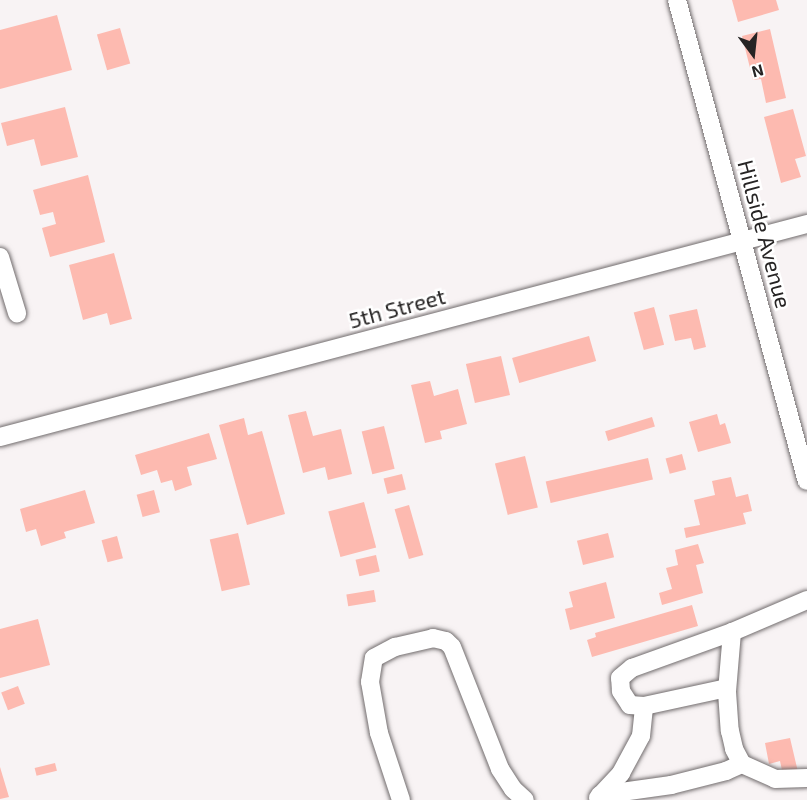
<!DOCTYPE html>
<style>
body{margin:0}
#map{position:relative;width:807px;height:800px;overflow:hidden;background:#f8f3f4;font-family:"Exo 2",sans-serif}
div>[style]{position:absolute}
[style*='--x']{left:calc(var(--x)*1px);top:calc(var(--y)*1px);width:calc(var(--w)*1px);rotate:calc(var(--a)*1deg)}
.building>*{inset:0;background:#fdbab0;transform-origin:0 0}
.roads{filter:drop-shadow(0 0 2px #716c6d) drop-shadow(0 0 2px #716c6d)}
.minor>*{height:18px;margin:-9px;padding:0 9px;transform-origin:9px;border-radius:9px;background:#fff}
span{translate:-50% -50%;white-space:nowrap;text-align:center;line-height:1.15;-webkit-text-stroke:5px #fff;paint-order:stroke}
.street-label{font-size:22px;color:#262424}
.north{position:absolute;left:723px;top:24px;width:60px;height:60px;-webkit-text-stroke:4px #fff;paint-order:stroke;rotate:165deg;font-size:16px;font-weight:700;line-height:24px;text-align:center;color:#262424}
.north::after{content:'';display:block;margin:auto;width:21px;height:27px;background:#262424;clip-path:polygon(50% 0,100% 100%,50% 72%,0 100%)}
</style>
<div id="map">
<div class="building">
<div style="clip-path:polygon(732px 0,776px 0,779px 10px,738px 22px)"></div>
<div style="clip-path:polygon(57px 15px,72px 70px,0 89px,0 30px)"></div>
<div style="left:120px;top:28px;width:37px;height:24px;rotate:74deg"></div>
<div style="clip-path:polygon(770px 29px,786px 98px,766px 103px,761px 79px,753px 80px,742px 36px)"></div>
<div style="clip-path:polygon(65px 107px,78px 157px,41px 166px,34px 139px,7px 146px,1px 123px)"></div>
<div style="clip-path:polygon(793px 109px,806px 156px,795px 159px,801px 177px,781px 183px,764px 117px)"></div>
<div style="clip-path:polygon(88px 175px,105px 242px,50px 257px,42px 228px,56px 224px,53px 212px,40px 215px,33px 190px)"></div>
<div style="clip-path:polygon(114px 253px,132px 319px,110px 325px,107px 313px,83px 320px,69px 265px)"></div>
<div style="left:654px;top:307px;width:39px;height:21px;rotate:75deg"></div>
<div style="clip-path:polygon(697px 309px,706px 347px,694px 350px,691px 338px,675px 341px,669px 315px)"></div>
<div style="left:589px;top:336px;width:26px;height:80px;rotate:74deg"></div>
<div style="left:501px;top:356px;width:40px;height:36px;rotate:77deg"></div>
<div style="clip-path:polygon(430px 381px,434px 396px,458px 389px,467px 424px,440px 431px,442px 439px,425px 443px,411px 385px)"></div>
<div style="clip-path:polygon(306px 411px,313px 436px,341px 429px,352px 474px,328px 480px,325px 467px,303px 473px,288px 415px)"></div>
<div style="clip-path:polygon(717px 414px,720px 425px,725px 423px,731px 443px,698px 452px,689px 422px)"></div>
<div style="left:652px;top:417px;width:10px;height:49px;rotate:73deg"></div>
<div style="clip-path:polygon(244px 418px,248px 435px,262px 431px,285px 514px,247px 525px,219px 425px)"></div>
<div style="left:384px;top:426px;width:44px;height:23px;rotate:76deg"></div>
<div style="clip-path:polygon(209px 433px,217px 459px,187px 467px,192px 485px,175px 491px,172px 480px,161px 483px,157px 470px,141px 475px,135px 455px)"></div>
<div style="left:682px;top:454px;width:16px;height:17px;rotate:75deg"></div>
<div style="left:525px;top:456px;width:53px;height:31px;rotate:76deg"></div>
<div style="left:648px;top:458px;width:22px;height:105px;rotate:77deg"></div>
<div style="left:402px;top:474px;width:16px;height:19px;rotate:76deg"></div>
<div style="clip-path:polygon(731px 477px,736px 497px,748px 494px,752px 511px,743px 513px,746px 524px,686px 538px,684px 528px,700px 525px,694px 500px,715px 495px,712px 481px)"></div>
<div style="clip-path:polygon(85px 490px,95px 523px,64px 532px,66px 538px,41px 546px,36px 529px,26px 532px,20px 509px)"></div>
<div style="left:154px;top:490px;width:23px;height:18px;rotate:75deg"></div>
<div style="left:364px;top:502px;width:47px;height:37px;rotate:75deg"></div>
<div style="left:409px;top:505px;width:52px;height:15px;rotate:74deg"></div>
<div style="left:238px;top:533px;width:53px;height:29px;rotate:77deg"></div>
<div style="left:608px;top:533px;width:25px;height:32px;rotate:76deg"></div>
<div style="left:117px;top:536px;width:23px;height:16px;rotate:75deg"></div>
<div style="clip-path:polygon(698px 544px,704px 563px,696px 565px,703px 593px,662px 605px,659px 593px,672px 589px,666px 568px,678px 565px,675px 550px)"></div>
<div style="left:376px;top:555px;width:17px;height:21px;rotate:77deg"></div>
<div style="clip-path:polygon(606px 582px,615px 618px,570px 630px,565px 609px,573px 607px,569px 592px)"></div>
<div style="left:374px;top:590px;width:12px;height:28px;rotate:81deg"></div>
<div style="clip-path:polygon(692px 605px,698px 626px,592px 657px,587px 640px,596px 637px,595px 633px)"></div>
<div style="clip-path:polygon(38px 619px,50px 665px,0 678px,0 629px)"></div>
<div style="left:18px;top:686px;width:19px;height:18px;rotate:69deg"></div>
<div style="clip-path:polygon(790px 738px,798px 772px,783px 775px,780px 761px,769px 764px,765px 743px)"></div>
<div style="left:55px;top:763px;width:8px;height:21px;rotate:76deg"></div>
<div style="clip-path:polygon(0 767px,9px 797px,0 799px)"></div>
</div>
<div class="roads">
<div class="minor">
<div style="--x:677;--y:0;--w:498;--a:74.9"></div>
<div style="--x:0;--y:257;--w:59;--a:73.1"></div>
<div style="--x:0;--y:437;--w:835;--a:-14.79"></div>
<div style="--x:807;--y:600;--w:82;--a:156.9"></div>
<div style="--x:732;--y:632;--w:60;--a:94.8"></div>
<div style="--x:727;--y:692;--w:39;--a:86"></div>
<div style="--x:730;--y:731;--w:18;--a:77"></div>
<div style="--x:734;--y:749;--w:17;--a:62"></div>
<div style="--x:742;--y:764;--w:36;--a:24"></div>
<div style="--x:775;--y:779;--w:32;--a:-2"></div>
<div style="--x:727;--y:688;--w:85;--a:167.8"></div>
<div style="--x:644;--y:706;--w:14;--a:-176"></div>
<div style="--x:630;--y:705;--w:17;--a:-123"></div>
<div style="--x:621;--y:691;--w:13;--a:-94"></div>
<div style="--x:620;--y:678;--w:16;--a:-40"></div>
<div style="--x:632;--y:668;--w:106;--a:-19.8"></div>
<div style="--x:600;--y:795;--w:72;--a:-8"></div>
<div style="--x:671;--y:785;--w:57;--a:-14.3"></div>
<div style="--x:726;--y:771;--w:17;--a:-24"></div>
<div style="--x:598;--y:798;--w:34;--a:-47"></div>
<div style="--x:621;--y:773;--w:42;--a:-61.6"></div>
<div style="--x:641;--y:736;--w:30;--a:-84"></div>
<div style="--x:401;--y:800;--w:71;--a:-108.2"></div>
<div style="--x:379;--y:733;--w:52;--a:-100"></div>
<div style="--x:370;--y:682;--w:24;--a:-81"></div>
<div style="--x:374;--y:658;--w:24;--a:-28"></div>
<div style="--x:395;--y:647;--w:39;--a:-13"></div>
<div style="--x:433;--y:638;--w:13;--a:13"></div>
<div style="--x:446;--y:641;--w:8;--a:45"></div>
<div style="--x:452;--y:647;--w:131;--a:68.5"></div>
<div style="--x:500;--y:769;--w:24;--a:57"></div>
<div style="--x:513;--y:789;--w:16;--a:43"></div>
</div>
</div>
<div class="street-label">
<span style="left:765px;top:234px;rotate:75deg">Hillside Avenue</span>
<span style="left:397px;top:308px;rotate:-15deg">5th Street</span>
</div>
<div class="north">N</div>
</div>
